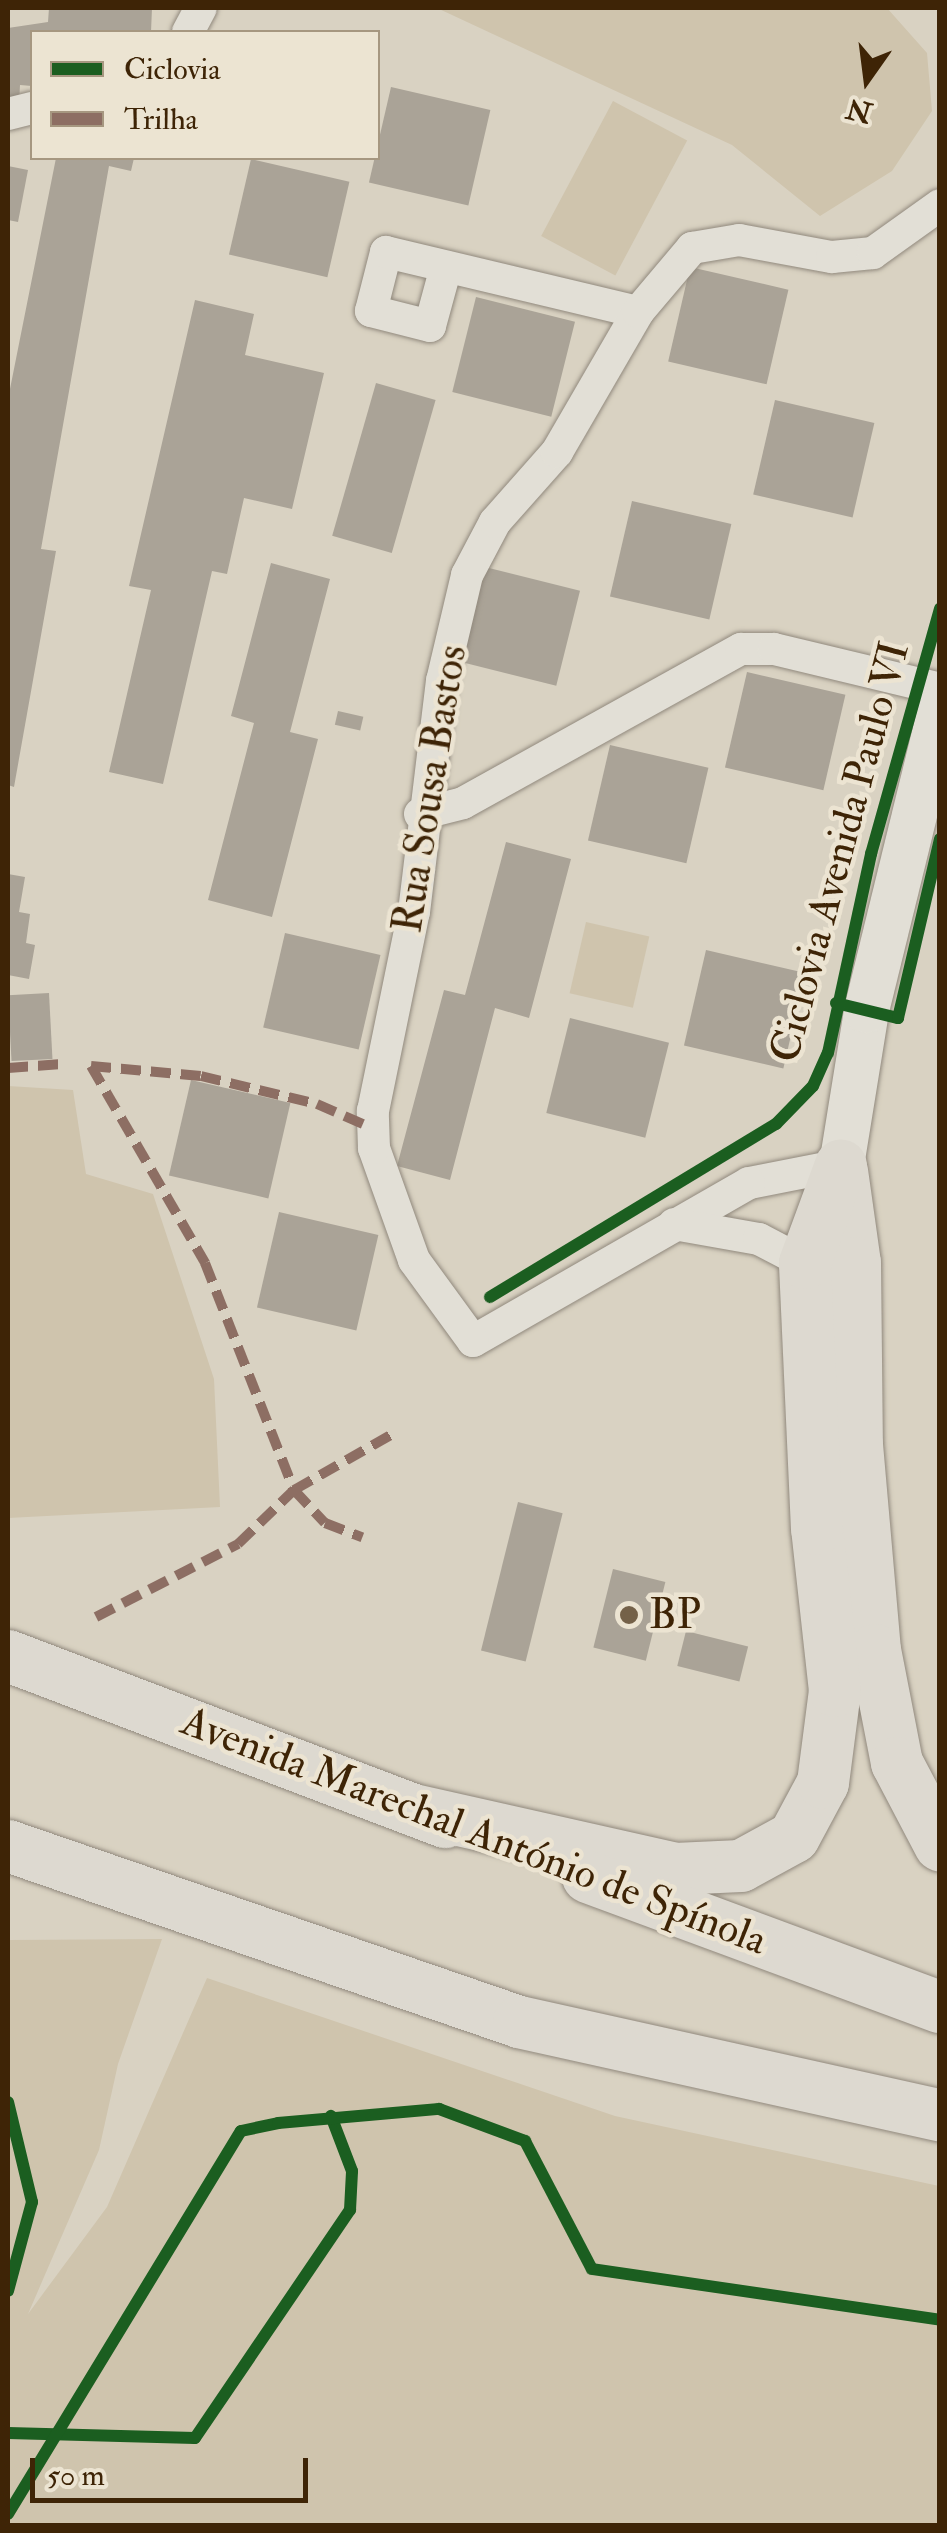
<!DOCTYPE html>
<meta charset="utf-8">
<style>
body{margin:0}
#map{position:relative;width:947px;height:2533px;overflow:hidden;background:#d9d2c2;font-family:"IM FELL Double Pica",serif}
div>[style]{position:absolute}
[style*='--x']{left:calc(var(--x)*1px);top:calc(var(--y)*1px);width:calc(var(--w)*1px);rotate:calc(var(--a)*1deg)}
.green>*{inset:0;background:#cfc4ad;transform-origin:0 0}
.building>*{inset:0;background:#aaa397;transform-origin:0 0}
.roads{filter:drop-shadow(0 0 2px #91897d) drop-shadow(0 0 2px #91897d)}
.minor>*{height:32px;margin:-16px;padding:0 16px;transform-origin:16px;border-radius:16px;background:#e2dfd6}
.secondary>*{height:45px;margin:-22.5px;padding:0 22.5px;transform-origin:22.5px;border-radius:22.5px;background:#e2dfd6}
.trunk>*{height:52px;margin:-26px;padding:0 26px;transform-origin:26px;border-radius:26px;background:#ddd9d0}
.quiet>*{height:10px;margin-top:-5px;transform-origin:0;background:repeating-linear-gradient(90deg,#8d6e63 0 20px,transparent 0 30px)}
.cycleway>*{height:12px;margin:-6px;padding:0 6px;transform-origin:6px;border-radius:6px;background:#1b5e20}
.dots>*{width:28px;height:28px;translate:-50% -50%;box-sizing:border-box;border:5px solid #ece4d2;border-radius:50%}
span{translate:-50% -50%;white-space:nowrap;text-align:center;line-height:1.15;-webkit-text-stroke:9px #ece4d2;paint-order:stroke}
.street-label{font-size:42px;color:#3e2406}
.poi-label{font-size:42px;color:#3e2406}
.left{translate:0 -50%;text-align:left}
.frame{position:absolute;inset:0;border:10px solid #3e2406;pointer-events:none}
.legend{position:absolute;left:30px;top:30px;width:350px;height:130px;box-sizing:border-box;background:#ece4d2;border:2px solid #a69780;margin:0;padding:12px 18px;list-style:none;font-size:30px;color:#3e2406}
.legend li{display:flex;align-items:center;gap:20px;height:50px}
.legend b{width:50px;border:2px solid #a69780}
.north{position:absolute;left:817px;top:30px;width:100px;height:100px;-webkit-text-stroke:8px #ece4d2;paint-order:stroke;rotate:194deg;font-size:28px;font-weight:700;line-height:40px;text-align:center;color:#3e2406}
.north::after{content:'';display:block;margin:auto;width:35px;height:45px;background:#3e2406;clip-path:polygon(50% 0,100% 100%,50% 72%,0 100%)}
.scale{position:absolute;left:30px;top:2458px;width:278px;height:45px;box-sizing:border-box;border:5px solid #3e2406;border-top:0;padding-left:12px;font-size:30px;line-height:35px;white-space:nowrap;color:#3e2406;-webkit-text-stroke:8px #ece4d2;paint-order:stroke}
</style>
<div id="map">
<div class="green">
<div style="clip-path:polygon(437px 8px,887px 8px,927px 53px,932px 111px,892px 171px,820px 216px,732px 145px)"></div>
<div style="left:613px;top:101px;width:84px;height:153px;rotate:28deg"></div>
<div style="left:586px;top:922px;width:65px;height:73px;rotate:13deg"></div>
<div style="clip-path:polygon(8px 1086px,73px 1090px,86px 1174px,153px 1194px,214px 1379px,220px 1507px,8px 1518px)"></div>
<div style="clip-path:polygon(162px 1939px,118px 2064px,99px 2150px,28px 2314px,107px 2207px,207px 1978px,615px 2116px,939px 2186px,939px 2525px,8px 2525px,8px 1940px)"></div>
</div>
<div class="building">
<div style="clip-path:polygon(49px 8px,152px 8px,151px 32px,32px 32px,32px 86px,20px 85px,19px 103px,8px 103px,8px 28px,48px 22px)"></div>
<div style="left:391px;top:87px;width:102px;height:98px;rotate:13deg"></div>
<div style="clip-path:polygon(56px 158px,134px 158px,131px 171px,109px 166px,41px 549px,56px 551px,14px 787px,8px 785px,8px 399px)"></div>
<div style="left:251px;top:159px;width:101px;height:98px;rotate:13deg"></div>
<div style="clip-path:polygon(8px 166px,28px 170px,18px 222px,8px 220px)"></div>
<div style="left:690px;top:267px;width:101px;height:97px;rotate:13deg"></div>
<div style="left:476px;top:297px;width:102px;height:98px;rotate:14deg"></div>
<div style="clip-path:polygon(195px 300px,254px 314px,245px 355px,324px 373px,292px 509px,244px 498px,227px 574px,212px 571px,163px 784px,109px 772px,151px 590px,129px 586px)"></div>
<div style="left:376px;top:383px;width:62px;height:159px;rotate:16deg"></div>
<div style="left:775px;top:400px;width:102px;height:97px;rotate:13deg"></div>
<div style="left:632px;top:501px;width:102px;height:98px;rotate:13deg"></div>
<div style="clip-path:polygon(271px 563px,330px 579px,290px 732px,318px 739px,272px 917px,208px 900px,254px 723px,231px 716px)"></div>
<div style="left:481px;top:566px;width:102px;height:98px;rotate:14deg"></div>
<div style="left:747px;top:672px;width:101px;height:98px;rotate:13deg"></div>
<div style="left:338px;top:711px;width:26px;height:14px;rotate:13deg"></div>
<div style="left:610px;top:745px;width:101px;height:98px;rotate:13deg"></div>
<div style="clip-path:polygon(506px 842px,571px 859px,529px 1018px,495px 1008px,450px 1180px,397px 1166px,444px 990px,465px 995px)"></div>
<div style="clip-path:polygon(8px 874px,25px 877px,19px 912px,30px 914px,26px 943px,35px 945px,29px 979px,8px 975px)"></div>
<div style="left:285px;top:933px;width:98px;height:97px;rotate:13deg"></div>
<div style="left:706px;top:950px;width:102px;height:98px;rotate:13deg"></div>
<div style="left:49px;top:993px;width:66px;height:41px;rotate:87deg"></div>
<div style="left:570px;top:1018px;width:102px;height:98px;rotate:14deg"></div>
<div style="left:191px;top:1080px;width:102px;height:98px;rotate:13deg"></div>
<div style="left:279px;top:1212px;width:102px;height:98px;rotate:13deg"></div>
<div style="left:518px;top:1502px;width:46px;height:153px;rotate:14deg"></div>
<div style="left:613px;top:1569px;width:54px;height:81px;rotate:14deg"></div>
<div style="left:686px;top:1631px;width:64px;height:36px;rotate:14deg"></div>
</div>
<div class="roads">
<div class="minor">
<div style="--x:188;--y:32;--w:27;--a:-62"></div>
<div style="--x:8;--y:114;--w:25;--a:-14"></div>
<div style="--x:446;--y:267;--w:61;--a:105.2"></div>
<div style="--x:430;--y:326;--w:61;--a:-165.7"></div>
<div style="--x:371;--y:311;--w:61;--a:-75.7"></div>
<div style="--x:386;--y:252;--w:259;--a:13.4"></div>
<div style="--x:420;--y:814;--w:44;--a:-14.3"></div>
<div style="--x:463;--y:803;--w:318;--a:-29"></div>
<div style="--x:741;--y:649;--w:33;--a:0"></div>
<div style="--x:774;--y:649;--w:171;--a:13.5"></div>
<div style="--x:841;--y:1165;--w:94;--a:168.9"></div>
<div style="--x:749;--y:1183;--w:318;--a:150.2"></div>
<div style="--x:473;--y:1341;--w:100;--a:-126.1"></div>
<div style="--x:414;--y:1260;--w:119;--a:-109.7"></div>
<div style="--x:374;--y:1148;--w:37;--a:-92"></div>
<div style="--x:373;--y:1111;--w:203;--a:-78.4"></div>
<div style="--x:414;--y:912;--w:233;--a:-83.1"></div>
<div style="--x:442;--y:681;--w:109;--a:-76.7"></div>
<div style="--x:467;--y:575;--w:60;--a:-62.2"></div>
<div style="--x:495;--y:522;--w:94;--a:-48.5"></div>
<div style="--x:557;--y:452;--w:162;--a:-59.9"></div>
<div style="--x:638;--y:312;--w:84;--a:-49.8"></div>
<div style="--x:692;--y:248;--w:48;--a:-9.7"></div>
<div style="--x:739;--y:240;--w:95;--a:10.4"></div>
<div style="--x:832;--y:257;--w:41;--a:-5.6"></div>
<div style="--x:873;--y:253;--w:82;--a:-35.6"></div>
<div style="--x:674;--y:1224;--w:86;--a:10"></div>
<div style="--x:759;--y:1239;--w:52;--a:27.6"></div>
</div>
<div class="secondary">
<div style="--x:841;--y:1165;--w:157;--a:-80.8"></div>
<div style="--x:866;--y:1010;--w:310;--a:-76.2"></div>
</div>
<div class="trunk">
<div style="--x:842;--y:1171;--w:93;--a:82"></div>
<div style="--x:855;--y:1263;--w:182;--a:89.4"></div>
<div style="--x:857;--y:1445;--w:206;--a:85"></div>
<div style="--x:875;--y:1650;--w:115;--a:79"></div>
<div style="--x:897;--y:1763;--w:93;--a:62.3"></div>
<div style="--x:8;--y:1656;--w:468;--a:20.8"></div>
<div style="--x:414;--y:1810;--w:268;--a:12.7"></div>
<div style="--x:675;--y:1869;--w:66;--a:-2.6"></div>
<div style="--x:741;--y:1866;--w:60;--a:-28.7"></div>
<div style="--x:794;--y:1837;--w:61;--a:-61.8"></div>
<div style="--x:823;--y:1783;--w:93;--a:-82.6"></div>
<div style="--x:835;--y:1691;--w:163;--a:-96.3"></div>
<div style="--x:817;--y:1529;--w:266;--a:-92.6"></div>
<div style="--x:805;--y:1263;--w:104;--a:-69.8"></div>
<div style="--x:8;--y:1846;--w:540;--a:19"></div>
<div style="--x:519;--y:2022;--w:431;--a:12.5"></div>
<div style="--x:588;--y:1877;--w:375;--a:20.3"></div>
</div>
</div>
<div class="quiet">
<div style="--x:91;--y:1066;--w:228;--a:59.9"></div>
<div style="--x:205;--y:1263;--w:244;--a:68.6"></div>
<div style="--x:294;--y:1490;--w:45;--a:46.8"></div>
<div style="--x:325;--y:1523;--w:40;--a:21"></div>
<div style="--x:91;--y:1066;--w:110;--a:5.2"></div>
<div style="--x:201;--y:1076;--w:119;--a:13.6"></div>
<div style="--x:317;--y:1104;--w:60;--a:23.6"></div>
<div style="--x:8;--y:1068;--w:54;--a:-4.2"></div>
<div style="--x:96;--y:1617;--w:160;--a:-27.2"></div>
<div style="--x:238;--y:1544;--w:78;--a:-44"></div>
<div style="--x:294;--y:1490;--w:112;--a:-29.6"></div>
</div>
<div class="cycleway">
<div style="--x:836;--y:1003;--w:64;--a:13.6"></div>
<div style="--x:898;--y:1018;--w:184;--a:-76.8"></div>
<div style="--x:490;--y:1297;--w:334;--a:-31.2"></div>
<div style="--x:776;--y:1124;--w:53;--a:-45.8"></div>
<div style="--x:813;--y:1086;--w:36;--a:-66"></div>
<div style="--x:828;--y:1053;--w:204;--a:-77.8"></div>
<div style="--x:871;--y:854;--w:255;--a:-74.3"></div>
<div style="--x:8;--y:2102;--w:103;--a:76.5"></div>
<div style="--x:32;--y:2202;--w:92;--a:105.1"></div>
<div style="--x:8;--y:2433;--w:187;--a:1.5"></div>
<div style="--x:195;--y:2438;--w:276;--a:-55.8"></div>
<div style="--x:350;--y:2210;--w:39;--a:-87"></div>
<div style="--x:352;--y:2171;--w:59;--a:-110.9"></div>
<div style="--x:8;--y:2514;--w:448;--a:-58.7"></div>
<div style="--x:241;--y:2131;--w:38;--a:-12"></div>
<div style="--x:278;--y:2123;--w:162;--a:-5"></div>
<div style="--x:439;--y:2109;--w:92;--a:20.4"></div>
<div style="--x:525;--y:2141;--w:144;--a:62.4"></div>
<div style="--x:592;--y:2269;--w:352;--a:8.3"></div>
</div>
<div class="dots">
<div style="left:629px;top:1615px;background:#746148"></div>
</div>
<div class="street-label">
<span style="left:430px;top:789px;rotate:-81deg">Rua Sousa Bastos</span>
<span style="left:840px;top:852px;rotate:-75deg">Ciclovia Avenida Paulo VI</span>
<span style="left:474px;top:1831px;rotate:21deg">Avenida Marechal António de Spínola</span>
</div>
<div class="poi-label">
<span class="left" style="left:649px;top:1615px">BP</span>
</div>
<div class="frame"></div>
<ul class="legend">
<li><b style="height:12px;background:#1b5e20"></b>Ciclovia</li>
<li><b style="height:12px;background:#8d6e63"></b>Trilha</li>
</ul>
<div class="north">N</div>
<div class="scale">50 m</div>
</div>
